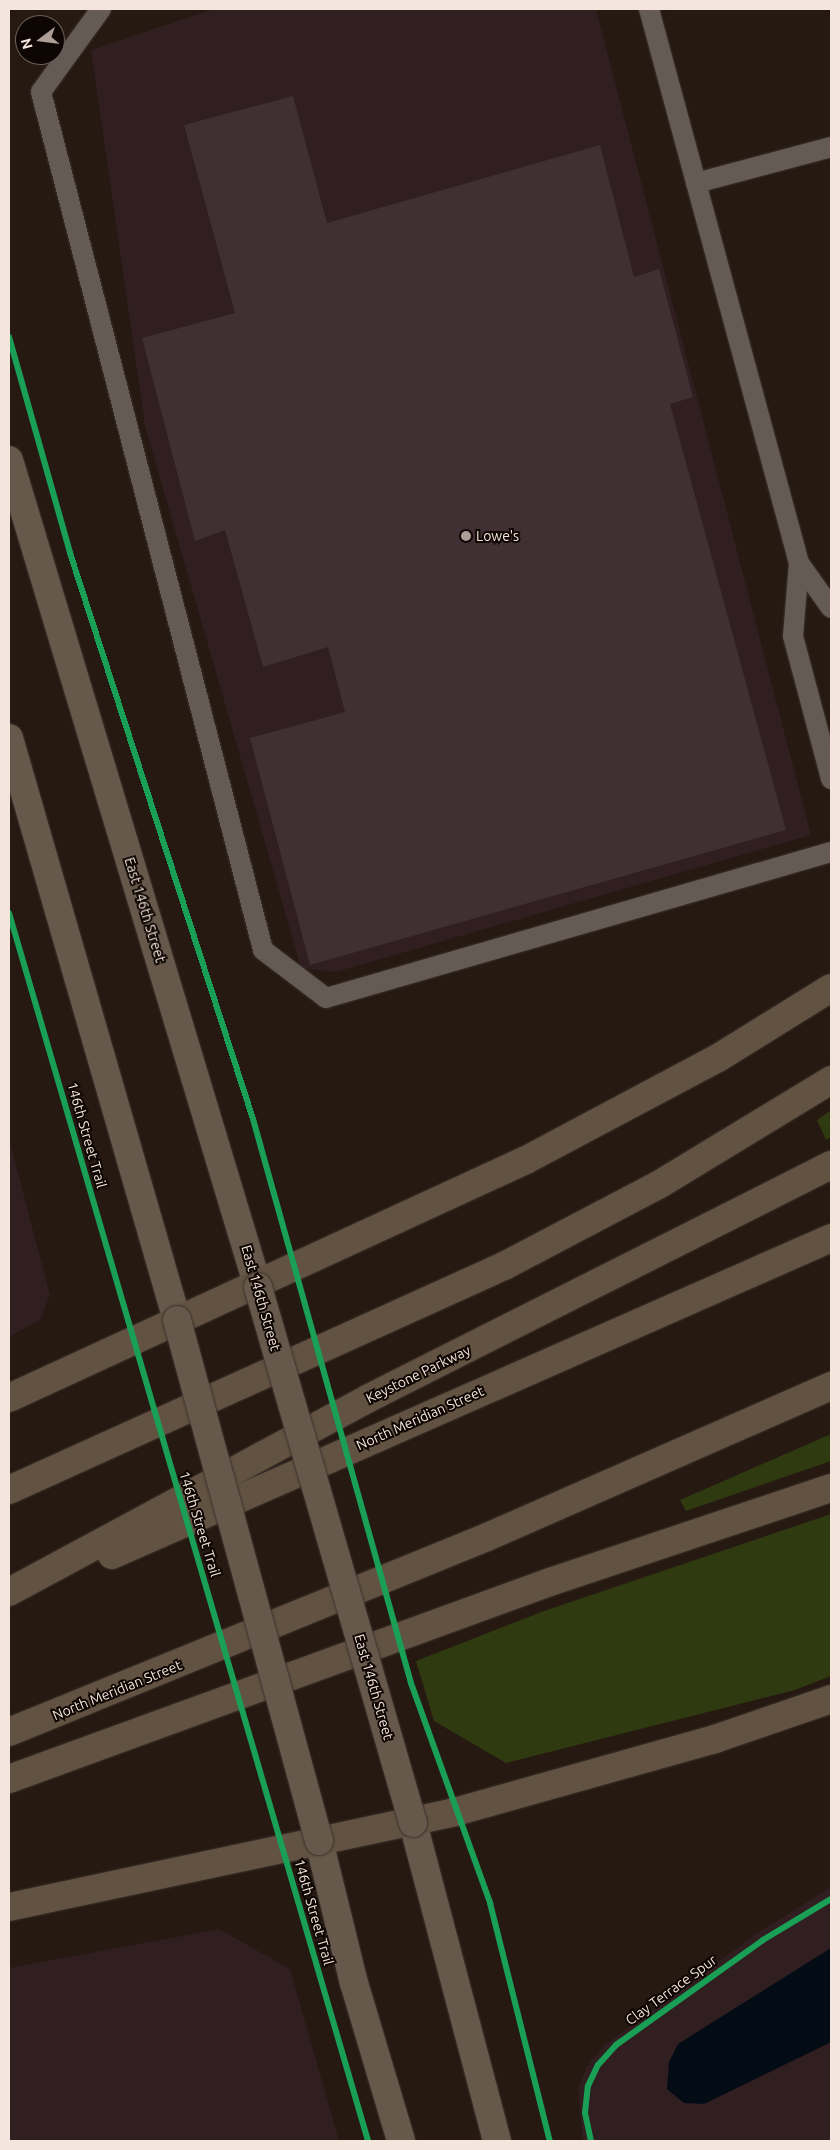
<!DOCTYPE html>
<style>
body{margin:0}
#map{position:relative;width:840px;height:2150px;overflow:hidden;background:#251911;font-family:Ubuntu,sans-serif}
div>[style]{position:absolute}
[style*='--x']{left:calc(var(--x)*1px);top:calc(var(--y)*1px);width:calc(var(--w)*1px);rotate:calc(var(--a)*1deg)}
.commercial>*{inset:0;background:#301e20}
.green>*{inset:0;background:#303a11}
.water>*{inset:0;background:#030c15}
.building>*{inset:0;background:#403033}
.roads{filter:drop-shadow(0 0 1px #3b322d) drop-shadow(0 0 1px #3b322d)}
.lane>*{height:20px;margin:-10px;padding:0 10px;transform-origin:10px;border-radius:10px;background:#645b55}
.primary>*{height:28px;margin:-14px;padding:0 14px;transform-origin:14px;border-radius:14px;background:#66584a}
.highway>*{height:28px;margin:-14px;padding:0 14px;transform-origin:14px;border-radius:14px;background:#625241}
.bridges{filter:drop-shadow(0 0 1px #3b322d) drop-shadow(0 0 1px #3b322d)}
.primary-bridge>*{height:28px;margin:-14px;padding:0 14px;transform-origin:14px;border-radius:14px;background:#66584a}
.cycleway>*{height:6px;margin:-3px;padding:0 3px;transform-origin:3px;border-radius:3px;background:#1a9f57}
.dots>*{width:14px;height:14px;translate:-50% -50%;box-sizing:border-box;border:2px solid #0e0602;border-radius:50%}
span{translate:-50% -50%;white-space:nowrap;text-align:center;line-height:1.15;-webkit-text-stroke:4px #0e0602;paint-order:stroke}
.poi-label{font-size:14px;color:#f5e6dd}
.left{translate:0 -50%;text-align:left}
.street-label{font-size:14px;color:#f5e6dd}
.frame{position:absolute;inset:0;border:10px solid #f5e6dd;pointer-events:none}
.north{position:absolute;left:15px;top:15px;width:50px;height:50px;box-sizing:border-box;background:#0e0602;border:1px solid #6a605a;border-radius:50%;rotate:255deg;font-size:14px;font-weight:700;line-height:20px;text-align:center;color:#f5e6dd}
.north::after{content:'';display:block;margin:auto;width:18px;height:22px;background:#ac9e96;clip-path:polygon(50% 0,100% 100%,50% 72%,0 100%)}
</style>
<div id="map">
<div class="commercial">
<div style="clip-path:polygon(213px 9px,596px 9px,811px 835px,336px 972px,301px 968px,145px 426px,91px 50px)"></div>
<div style="clip-path:polygon(9px 1139px,50px 1295px,40px 1320px,9px 1337px)"></div>
<div style="clip-path:polygon(831px 1887px,831px 2141px,583px 2141px,578px 2090px,587px 2066px,605px 2045px,759px 1932px)"></div>
<div style="clip-path:polygon(219px 1929px,290px 1969px,339px 2141px,9px 2141px,9px 1968px)"></div>
</div>
<div class="green">
<div style="clip-path:polygon(831px 1110px,831px 1137px,826px 1140px,817px 1120px)"></div>
<div style="clip-path:polygon(831px 1434px,831px 1461px,686px 1511px,680px 1500px)"></div>
<div style="clip-path:polygon(831px 1514px,831px 1676px,795px 1690px,506px 1763px,434px 1721px,416px 1661px,544px 1611px)"></div>
</div>
<div class="water">
<div style="clip-path:polygon(831px 1948px,831px 2042px,704px 2104px,684px 2103px,667px 2089px,669px 2062px,678px 2044px)"></div>
</div>
<div class="building">
<div style="clip-path:polygon(293px 96px,327px 223px,600px 145px,634px 277px,659px 269px,693px 397px,670px 404px,786px 830px,310px 965px,250px 738px,345px 712px,328px 647px,263px 667px,225px 530px,195px 541px,142px 338px,235px 313px,184px 125px)"></div>
</div>
<div class="roads">
<div class="lane">
<div style="--x:101;--y:9;--w:102;--a:125.9"></div>
<div style="--x:41;--y:92;--w:886;--a:75.49"></div>
<div style="--x:263;--y:950;--w:79;--a:37.3"></div>
<div style="--x:326;--y:998;--w:526;--a:-16.13"></div>
<div style="--x:649;--y:9;--w:574;--a:74.85"></div>
<div style="--x:799;--y:563;--w:55;--a:54.6"></div>
<div style="--x:696;--y:183;--w:140;--a:-14.9"></div>
<div style="--x:799;--y:563;--w:73;--a:94.7"></div>
<div style="--x:793;--y:636;--w:148;--a:75.1"></div>
</div>
<div class="primary">
<div style="--x:9;--y:460;--w:864;--a:73.24"></div>
<div style="--x:9;--y:738;--w:606;--a:73.9"></div>
<div style="--x:413;--y:1823;--w:329;--a:75.2"></div>
<div style="--x:319;--y:1841;--w:146;--a:76.2"></div>
<div style="--x:354;--y:1983;--w:165;--a:73.4"></div>
</div>
<div class="highway">
<div style="--x:9;--y:1398;--w:569;--a:-24.72"></div>
<div style="--x:526;--y:1160;--w:217;--a:-28"></div>
<div style="--x:718;--y:1058;--w:133;--a:-31.8"></div>
<div style="--x:9;--y:1490;--w:543;--a:-24.35"></div>
<div style="--x:504;--y:1266;--w:176;--a:-27.7"></div>
<div style="--x:660;--y:1184;--w:200;--a:-31.3"></div>
<div style="--x:112;--y:1555;--w:786;--a:-23.79"></div>
<div style="--x:9;--y:1592;--w:407;--a:-28.3"></div>
<div style="--x:367;--y:1399;--w:520;--a:-26.76"></div>
<div style="--x:9;--y:1732;--w:516;--a:-22.19"></div>
<div style="--x:487;--y:1537;--w:376;--a:-23.7"></div>
<div style="--x:9;--y:1779;--w:576;--a:-20.01"></div>
<div style="--x:550;--y:1582;--w:296;--a:-18.5"></div>
<div style="--x:9;--y:1907;--w:456;--a:-12"></div>
<div style="--x:455;--y:1812;--w:270;--a:-15.7"></div>
<div style="--x:715;--y:1739;--w:123;--a:-19"></div>
</div>
</div>
<div class="bridges">
<div class="primary-bridge">
<div style="--x:258;--y:1287;--w:558;--a:73.87"></div>
<div style="--x:177;--y:1320;--w:540;--a:74.75"></div>
</div>
</div>
<div class="cycleway">
<div style="--x:9;--y:337;--w:224;--a:74.2"></div>
<div style="--x:70;--y:553;--w:595;--a:72.08"></div>
<div style="--x:253;--y:1119;--w:586;--a:74.35"></div>
<div style="--x:411;--y:1683;--w:234;--a:70.2"></div>
<div style="--x:490;--y:1903;--w:245;--a:75.9"></div>
<div style="--x:9;--y:913;--w:1279;--a:73.7"></div>
<div style="--x:591;--y:2141;--w:29;--a:-102"></div>
<div style="--x:585;--y:2113;--w:27;--a:-84"></div>
<div style="--x:588;--y:2086;--w:23;--a:-65"></div>
<div style="--x:598;--y:2065;--w:27;--a:-48"></div>
<div style="--x:616;--y:2045;--w:181;--a:-35.5"></div>
<div style="--x:763;--y:1940;--w:79;--a:-31.1"></div>
</div>
<div class="dots">
<div style="left:466px;top:536px;background:#ac9e96"></div>
</div>
<div class="poi-label">
<span class="left" style="left:476px;top:536px">Lowe's</span>
</div>
<div class="street-label">
<span style="left:145px;top:910px;rotate:73deg">East 146th Street</span>
<span style="left:87px;top:1135px;rotate:74deg">146th Street Trail</span>
<span style="left:261px;top:1298px;rotate:74deg">East 146th Street</span>
<span style="left:418px;top:1374px;rotate:-26deg">Keystone Parkway</span>
<span style="left:420px;top:1418px;rotate:-24deg">North Meridian Street</span>
<span style="left:200px;top:1524px;rotate:73deg">146th Street Trail</span>
<span style="left:374px;top:1687px;rotate:74deg">East 146th Street</span>
<span style="left:117px;top:1690px;rotate:-22deg">North Meridian Street</span>
<span style="left:314px;top:1912px;rotate:74deg">146th Street Trail</span>
<span style="left:671px;top:1990px;rotate:-36deg">Clay Terrace Spur</span>
</div>
<div class="frame"></div>
<div class="north">N</div>
</div>
